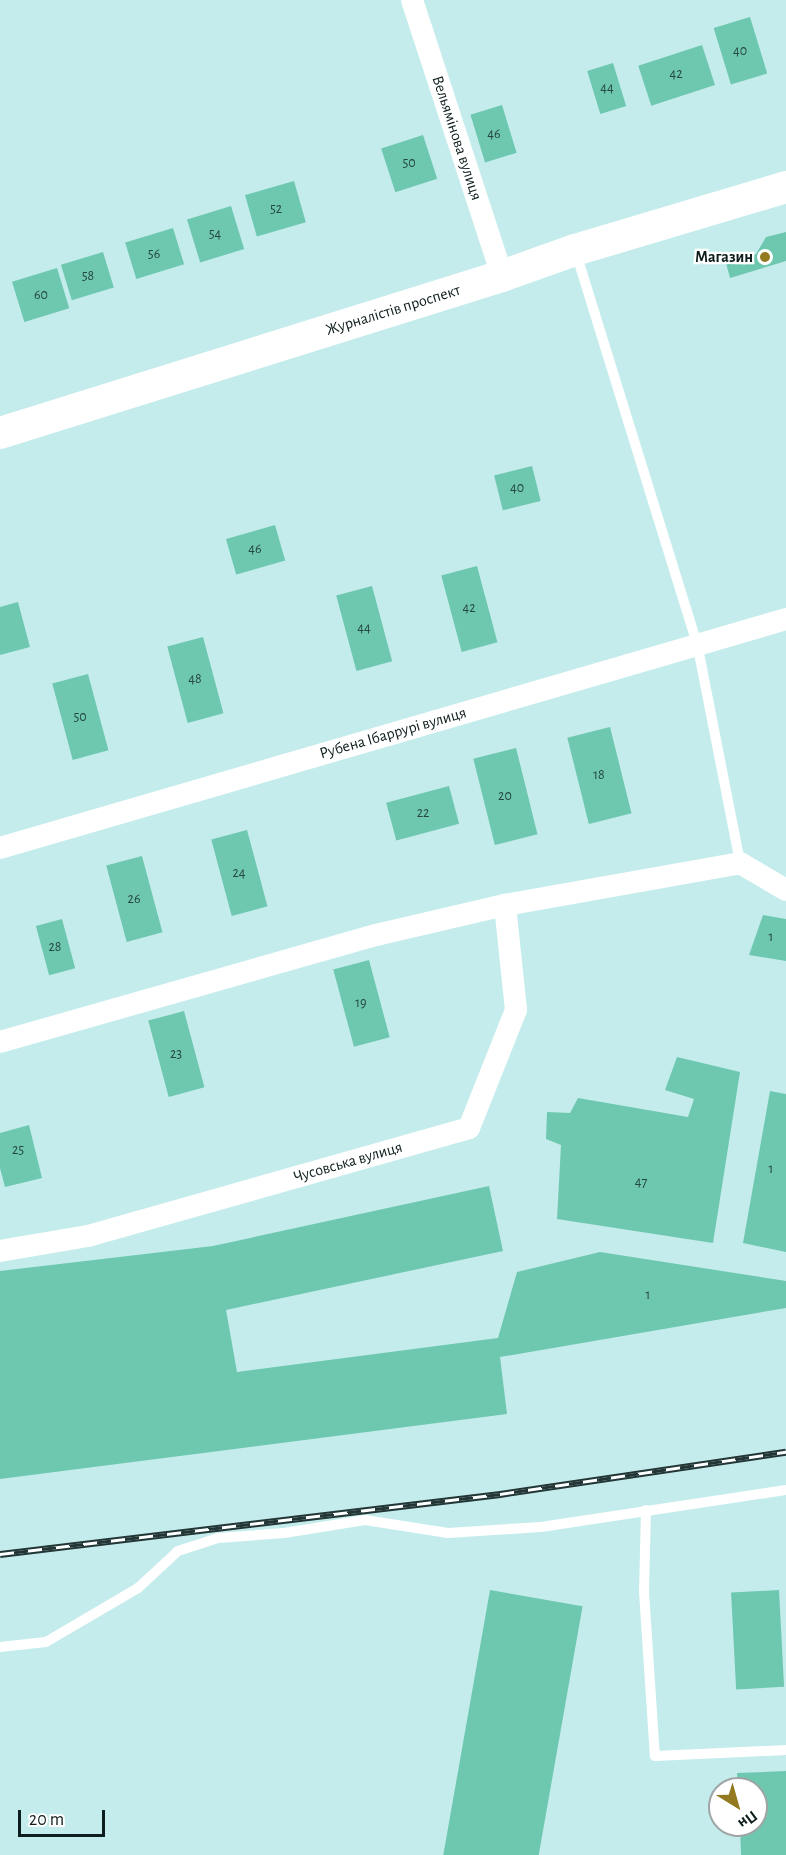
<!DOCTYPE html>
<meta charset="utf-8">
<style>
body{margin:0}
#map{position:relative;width:786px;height:1855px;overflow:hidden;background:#c4ecec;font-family:"Alegreya Sans",sans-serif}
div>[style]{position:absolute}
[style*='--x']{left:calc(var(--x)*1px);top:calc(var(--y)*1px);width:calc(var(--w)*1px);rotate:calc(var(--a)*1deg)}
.building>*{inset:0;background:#6ec8b0;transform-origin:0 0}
.lane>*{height:10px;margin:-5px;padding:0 5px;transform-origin:5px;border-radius:5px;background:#fff}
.street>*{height:22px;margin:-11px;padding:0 11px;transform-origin:11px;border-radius:11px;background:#fff}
.secondary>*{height:32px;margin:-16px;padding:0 16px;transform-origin:16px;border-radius:16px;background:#fff}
.rail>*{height:7px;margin-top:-3.5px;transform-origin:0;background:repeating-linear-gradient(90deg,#fff 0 14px,#233535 0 28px);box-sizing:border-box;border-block:2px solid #233535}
.dots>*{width:16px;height:16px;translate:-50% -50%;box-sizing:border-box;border:3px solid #fff;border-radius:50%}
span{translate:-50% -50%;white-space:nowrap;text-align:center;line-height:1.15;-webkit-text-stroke:4.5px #fff;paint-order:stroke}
.number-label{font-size:14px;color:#264842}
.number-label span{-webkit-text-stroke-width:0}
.street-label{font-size:16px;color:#0e1d1d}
.poi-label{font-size:16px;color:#0e1d1d;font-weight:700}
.right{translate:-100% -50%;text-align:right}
.north{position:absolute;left:708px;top:1777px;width:60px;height:60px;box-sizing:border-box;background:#fff;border:2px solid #9fa5a5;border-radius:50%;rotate:143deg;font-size:16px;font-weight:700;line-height:24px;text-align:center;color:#0e1d1d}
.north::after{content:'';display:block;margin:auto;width:21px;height:27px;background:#937a21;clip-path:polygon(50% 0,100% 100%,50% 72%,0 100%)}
.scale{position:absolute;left:18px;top:1810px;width:87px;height:27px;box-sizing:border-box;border:3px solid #0e1d1d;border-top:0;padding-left:8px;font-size:18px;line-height:21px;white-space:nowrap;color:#0e1d1d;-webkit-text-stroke:4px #fff;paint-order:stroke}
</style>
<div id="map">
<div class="building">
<div style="left:750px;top:17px;width:59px;height:38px;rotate:73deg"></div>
<div style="left:702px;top:45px;width:42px;height:67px;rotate:72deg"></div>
<div style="left:613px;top:63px;width:45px;height:27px;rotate:73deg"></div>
<div style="left:502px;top:105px;width:50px;height:33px;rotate:73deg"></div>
<div style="left:423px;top:135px;width:46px;height:44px;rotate:72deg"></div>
<div style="left:294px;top:181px;width:43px;height:51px;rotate:74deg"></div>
<div style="left:231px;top:206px;width:45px;height:46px;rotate:73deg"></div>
<div style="left:173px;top:228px;width:38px;height:50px;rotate:73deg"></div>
<div style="clip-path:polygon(786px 232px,786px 261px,730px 278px,726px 263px,756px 254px,766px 237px)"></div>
<div style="left:103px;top:252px;width:37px;height:44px;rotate:73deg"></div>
<div style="left:57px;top:268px;width:42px;height:47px;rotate:73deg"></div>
<div style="left:532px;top:466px;width:36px;height:39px;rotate:76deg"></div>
<div style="left:275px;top:525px;width:37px;height:51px;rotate:74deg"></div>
<div style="left:477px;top:566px;width:79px;height:37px;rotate:75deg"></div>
<div style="left:372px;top:586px;width:78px;height:37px;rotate:75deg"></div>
<div style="clip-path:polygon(18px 602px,30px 647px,0 655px,0 607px)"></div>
<div style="left:203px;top:637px;width:79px;height:37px;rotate:75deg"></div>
<div style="left:88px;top:674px;width:79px;height:37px;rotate:75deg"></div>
<div style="left:610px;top:727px;width:89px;height:44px;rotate:76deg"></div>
<div style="left:516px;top:748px;width:89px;height:44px;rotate:76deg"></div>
<div style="left:449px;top:786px;width:39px;height:65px;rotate:75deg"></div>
<div style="left:247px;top:830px;width:79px;height:37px;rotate:75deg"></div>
<div style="left:142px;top:856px;width:79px;height:37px;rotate:75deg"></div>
<div style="clip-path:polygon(763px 915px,786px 919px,786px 961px,749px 955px)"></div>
<div style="left:62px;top:919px;width:51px;height:27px;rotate:75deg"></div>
<div style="left:369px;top:960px;width:80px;height:37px;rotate:75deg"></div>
<div style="left:184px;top:1011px;width:79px;height:37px;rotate:75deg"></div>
<div style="clip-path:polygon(677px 1057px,740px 1072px,713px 1243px,557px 1219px,561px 1145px,546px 1139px,547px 1112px,570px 1113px,578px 1098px,688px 1117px,694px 1099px,665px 1090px)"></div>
<div style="clip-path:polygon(770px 1091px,786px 1094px,786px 1252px,743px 1243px)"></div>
<div style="clip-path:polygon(29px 1125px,42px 1178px,5px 1187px,0 1168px,0 1133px)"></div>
<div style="clip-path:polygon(489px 1186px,503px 1251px,226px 1310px,237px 1372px,498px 1338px,517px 1272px,600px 1252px,786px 1281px,786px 1308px,500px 1357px,507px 1414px,0 1479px,0 1271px,213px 1246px)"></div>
<div style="left:490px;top:1590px;width:94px;height:270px;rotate:10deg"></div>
<div style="left:779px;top:1590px;width:97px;height:48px;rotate:87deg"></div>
<div style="clip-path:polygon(786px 1771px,786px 1855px,741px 1855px,740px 1825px,756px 1825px,756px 1789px,738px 1789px,737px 1773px)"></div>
</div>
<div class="lane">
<div style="--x:576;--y:253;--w:408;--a:72.8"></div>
<div style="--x:697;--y:643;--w:224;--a:78.9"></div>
<div style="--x:646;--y:1510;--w:82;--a:91.4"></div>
<div style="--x:644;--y:1592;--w:164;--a:86.2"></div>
<div style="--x:655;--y:1756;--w:131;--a:-2.6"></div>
<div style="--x:0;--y:1647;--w:46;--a:-6.2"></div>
<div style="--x:46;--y:1642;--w:107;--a:-30.4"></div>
<div style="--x:138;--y:1588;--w:54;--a:-42.8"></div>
<div style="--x:178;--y:1551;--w:42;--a:-18"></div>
<div style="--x:218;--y:1538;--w:66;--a:-4.3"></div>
<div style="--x:284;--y:1533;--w:82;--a:-9.1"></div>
<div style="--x:365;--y:1520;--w:84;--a:8.9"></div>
<div style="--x:448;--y:1533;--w:93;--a:-3.7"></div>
<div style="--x:541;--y:1527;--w:248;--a:-8.6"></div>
</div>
<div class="street">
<div style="--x:412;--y:0;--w:290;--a:71.9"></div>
<div style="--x:0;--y:848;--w:819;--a:-16.24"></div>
<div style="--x:0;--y:1042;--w:391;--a:-15.9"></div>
<div style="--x:376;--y:935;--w:132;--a:-13.1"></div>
<div style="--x:505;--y:905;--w:239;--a:-10.1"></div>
<div style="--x:740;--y:863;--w:53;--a:30.4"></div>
<div style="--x:0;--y:1251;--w:89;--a:-9.7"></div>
<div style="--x:88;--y:1236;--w:396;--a:-15.8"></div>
<div style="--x:469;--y:1128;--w:127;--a:-68.3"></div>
<div style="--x:516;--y:1010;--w:106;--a:-96"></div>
</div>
<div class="secondary">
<div style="--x:0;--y:433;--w:526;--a:-17.37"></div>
<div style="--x:502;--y:276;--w:77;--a:-19.6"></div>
<div style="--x:575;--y:250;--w:220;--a:-16.6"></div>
</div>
<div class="rail">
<div style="--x:0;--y:1554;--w:504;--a:-6.84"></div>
<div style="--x:500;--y:1494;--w:289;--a:-8.4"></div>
</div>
<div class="dots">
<div style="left:765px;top:257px;background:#937a21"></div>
</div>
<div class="number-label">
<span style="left:740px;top:51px">40</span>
<span style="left:676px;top:74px">42</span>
<span style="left:607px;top:88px">44</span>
<span style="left:494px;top:134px">46</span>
<span style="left:409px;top:163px">50</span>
<span style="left:276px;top:209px">52</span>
<span style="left:215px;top:234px">54</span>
<span style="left:154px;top:254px">56</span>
<span style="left:88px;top:276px">58</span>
<span style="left:41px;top:295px">60</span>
<span style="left:517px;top:488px">40</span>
<span style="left:255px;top:549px">46</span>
<span style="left:469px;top:608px">42</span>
<span style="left:364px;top:628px">44</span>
<span style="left:195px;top:679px">48</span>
<span style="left:80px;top:717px">50</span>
<span style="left:599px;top:775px">18</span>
<span style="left:505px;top:796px">20</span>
<span style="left:423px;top:813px">22</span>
<span style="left:239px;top:873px">24</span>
<span style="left:134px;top:899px">26</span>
<span style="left:771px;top:937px">1</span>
<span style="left:55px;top:947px">28</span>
<span style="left:361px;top:1003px">19</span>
<span style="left:176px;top:1054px">23</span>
<span style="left:18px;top:1150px">25</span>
<span style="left:771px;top:1169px">1</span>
<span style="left:641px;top:1182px">47</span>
<span style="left:648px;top:1295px">1</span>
</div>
<div class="street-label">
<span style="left:457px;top:138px;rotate:72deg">Вельямінова вулиця</span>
<span style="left:393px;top:310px;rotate:-17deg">Журналістів проспект</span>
<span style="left:393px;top:733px;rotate:-16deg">Рубена Ібаррурі вулиця</span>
<span style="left:348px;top:1162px;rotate:-16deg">Чусовська вулиця</span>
</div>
<div class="poi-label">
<span class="right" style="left:753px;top:257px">Магазин</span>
</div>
<div class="north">Пн</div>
<div class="scale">20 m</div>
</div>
